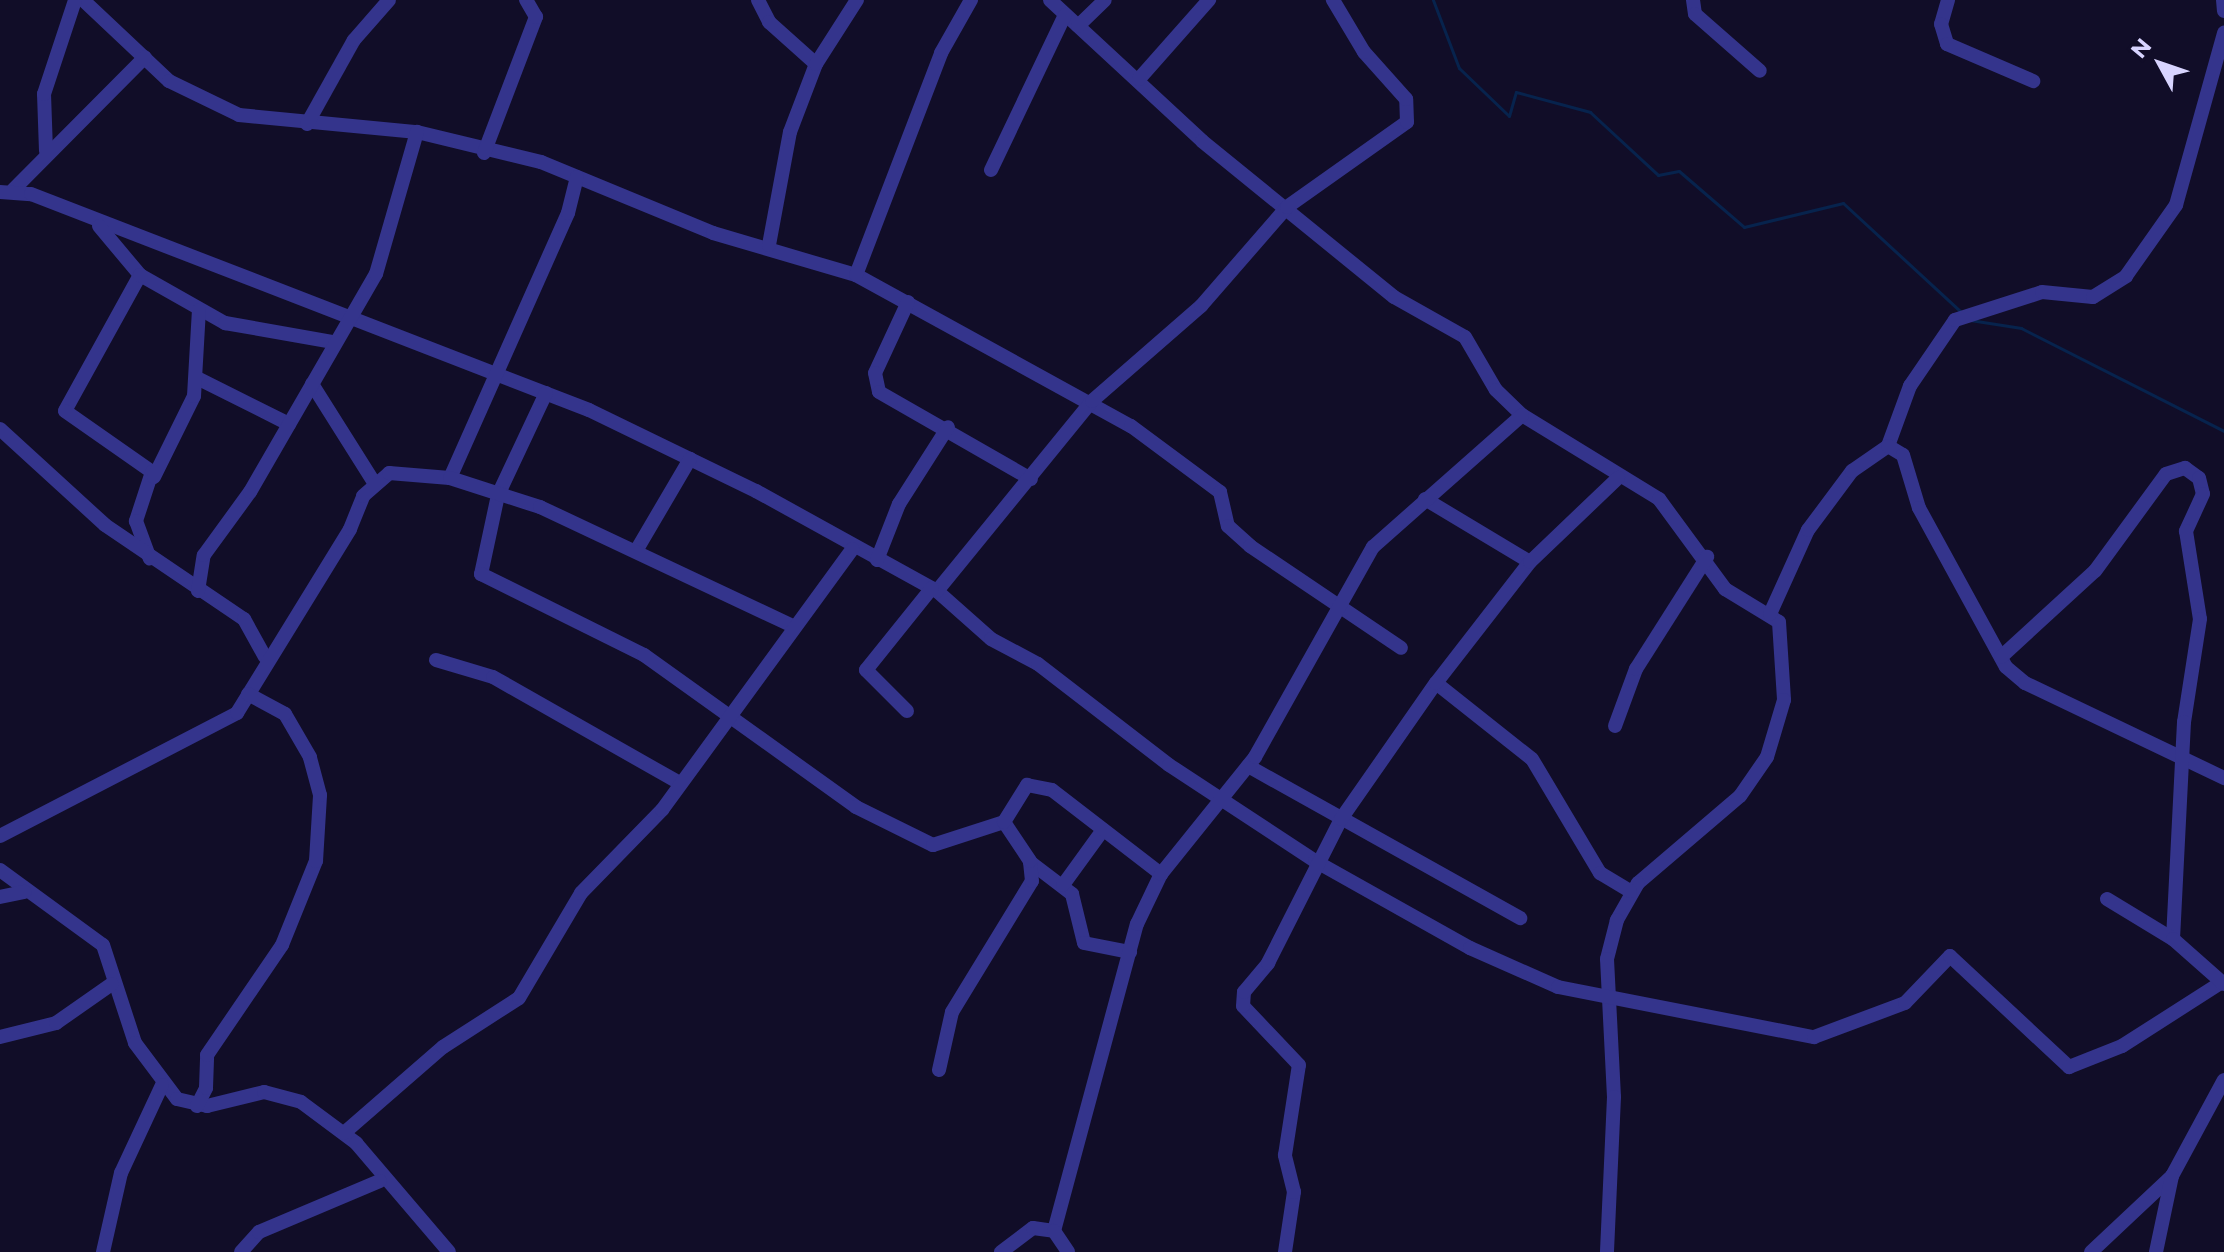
<!DOCTYPE html>
<style>
body{margin:0}
#map{position:relative;width:2224px;height:1252px;overflow:hidden;background:#110d28;font-family:Montserrat,sans-serif}
div>[style]{position:absolute}
[style*='--x']{left:calc(var(--x)*1px);top:calc(var(--y)*1px);width:calc(var(--w)*1px);rotate:calc(var(--a)*1deg)}
.stream>*{height:3px;margin:-1.5px;padding:0 1.5px;transform-origin:1.5px;border-radius:1.5px;background:#07234d}
.minor>*{height:14px;margin:-7px;padding:0 7px;transform-origin:7px;border-radius:7px;background:#34348c}
span{translate:-50% -50%;white-space:nowrap;text-align:center;line-height:1.15;-webkit-text-stroke:8px #110d28;paint-order:stroke}
.north{position:absolute;left:2120px;top:24px;width:80px;height:80px;-webkit-text-stroke:6px #110d28;paint-order:stroke;rotate:310deg;font-size:22px;font-weight:700;line-height:32px;text-align:center;color:#d8d4ff}
.north::after{content:'';display:block;margin:auto;width:28px;height:36px;background:#d8d4ff;clip-path:polygon(50% 0,100% 100%,50% 72%,0 100%)}
</style>
<div id="map">
<div class="stream">
<div style="--x:1433;--y:0;--w:73;--a:69.1"></div>
<div style="--x:1459;--y:68;--w:69;--a:43.8"></div>
<div style="--x:1509;--y:116;--w:25;--a:-74"></div>
<div style="--x:1516;--y:92;--w:77;--a:15.1"></div>
<div style="--x:1590;--y:112;--w:93;--a:42.8"></div>
<div style="--x:1658;--y:175;--w:21;--a:-11"></div>
<div style="--x:1679;--y:171;--w:86;--a:40.7"></div>
<div style="--x:1744;--y:227;--w:102;--a:-13.6"></div>
<div style="--x:1843;--y:203;--w:162;--a:42.7"></div>
<div style="--x:1970;--y:320;--w:52;--a:8.9"></div>
<div style="--x:2021;--y:328;--w:228;--a:26.9"></div>
</div>
<div class="minor">
<div style="--x:83;--y:0;--w:118;--a:43.3"></div>
<div style="--x:169;--y:81;--w:78;--a:25.9"></div>
<div style="--x:239;--y:115;--w:179;--a:5.5"></div>
<div style="--x:417;--y:132;--w:128;--a:13.6"></div>
<div style="--x:541;--y:162;--w:186;--a:22.4"></div>
<div style="--x:713;--y:233;--w:149;--a:16.4"></div>
<div style="--x:856;--y:275;--w:314;--a:28.8"></div>
<div style="--x:1131;--y:426;--w:111;--a:36.6"></div>
<div style="--x:1220;--y:492;--w:35;--a:77"></div>
<div style="--x:1228;--y:526;--w:30;--a:42"></div>
<div style="--x:1250;--y:546;--w:182;--a:34"></div>
<div style="--x:758;--y:0;--w:25;--a:63"></div>
<div style="--x:769;--y:22;--w:63;--a:41.8"></div>
<div style="--x:1050;--y:0;--w:207;--a:42.8"></div>
<div style="--x:1202;--y:141;--w:247;--a:39.1"></div>
<div style="--x:1394;--y:297;--w:81;--a:29.4"></div>
<div style="--x:1465;--y:337;--w:61;--a:59.7"></div>
<div style="--x:1496;--y:390;--w:36;--a:44"></div>
<div style="--x:1522;--y:415;--w:161;--a:31.5"></div>
<div style="--x:1659;--y:499;--w:112;--a:53.7"></div>
<div style="--x:1725;--y:589;--w:63;--a:31.4"></div>
<div style="--x:1779;--y:622;--w:78;--a:86.3"></div>
<div style="--x:1784;--y:700;--w:59;--a:106.6"></div>
<div style="--x:1767;--y:757;--w:47;--a:124.7"></div>
<div style="--x:1740;--y:796;--w:134;--a:139.5"></div>
<div style="--x:1638;--y:883;--w:43;--a:119.6"></div>
<div style="--x:1617;--y:920;--w:40;--a:104.4"></div>
<div style="--x:1607;--y:959;--w:138;--a:87.1"></div>
<div style="--x:1614;--y:1097;--w:155;--a:92.6"></div>
<div style="--x:1693;--y:0;--w:14;--a:82"></div>
<div style="--x:1695;--y:14;--w:86;--a:41.2"></div>
<div style="--x:1948;--y:0;--w:25;--a:106"></div>
<div style="--x:1941;--y:24;--w:21;--a:73"></div>
<div style="--x:1947;--y:44;--w:94;--a:23.3"></div>
<div style="--x:2223;--y:0;--w:11;--a:85"></div>
<div style="--x:1078;--y:26;--w:37;--a:-44"></div>
<div style="--x:1139;--y:79;--w:106;--a:-48.5"></div>
<div style="--x:307;--y:124;--w:96;--a:-60.8"></div>
<div style="--x:354;--y:40;--w:53;--a:-48.8"></div>
<div style="--x:46;--y:151;--w:57;--a:-92"></div>
<div style="--x:44;--y:94;--w:99;--a:-71.7"></div>
<div style="--x:484;--y:153;--w:146;--a:-69.1"></div>
<div style="--x:536;--y:17;--w:20;--a:-120"></div>
<div style="--x:991;--y:170;--w:172;--a:-64.5"></div>
<div style="--x:13;--y:190;--w:187;--a:-45.2"></div>
<div style="--x:0;--y:192;--w:31;--a:4"></div>
<div style="--x:31;--y:194;--w:598;--a:21.16"></div>
<div style="--x:589;--y:410;--w:186;--a:25.9"></div>
<div style="--x:756;--y:491;--w:207;--a:28.9"></div>
<div style="--x:937;--y:591;--w:72;--a:41.6"></div>
<div style="--x:991;--y:639;--w:53;--a:28"></div>
<div style="--x:1038;--y:664;--w:165;--a:37.6"></div>
<div style="--x:1169;--y:765;--w:175;--a:33.3"></div>
<div style="--x:1315;--y:861;--w:178;--a:29.3"></div>
<div style="--x:1470;--y:948;--w:96;--a:23.9"></div>
<div style="--x:1558;--y:987;--w:261;--a:11.1"></div>
<div style="--x:1814;--y:1037;--w:97;--a:-20.5"></div>
<div style="--x:1905;--y:1003;--w:65;--a:-46.2"></div>
<div style="--x:1950;--y:956;--w:163;--a:43"></div>
<div style="--x:2069;--y:1067;--w:57;--a:-21.6"></div>
<div style="--x:2122;--y:1046;--w:119;--a:-32.6"></div>
<div style="--x:99;--y:226;--w:64;--a:50.1"></div>
<div style="--x:140;--y:275;--w:155;--a:118.9"></div>
<div style="--x:65;--y:411;--w:106;--a:35"></div>
<div style="--x:152;--y:472;--w:52;--a:108.1"></div>
<div style="--x:136;--y:521;--w:40;--a:69.8"></div>
<div style="--x:769;--y:245;--w:115;--a:-79.5"></div>
<div style="--x:790;--y:132;--w:73;--a:-69.1"></div>
<div style="--x:816;--y:64;--w:76;--a:-57.4"></div>
<div style="--x:140;--y:275;--w:98;--a:29.5"></div>
<div style="--x:225;--y:323;--w:110;--a:10"></div>
<div style="--x:856;--y:275;--w:238;--a:-69"></div>
<div style="--x:941;--y:53;--w:61;--a:-60.5"></div>
<div style="--x:908;--y:302;--w:78;--a:114.9"></div>
<div style="--x:875;--y:373;--w:19;--a:78"></div>
<div style="--x:879;--y:392;--w:175;--a:29.8"></div>
<div style="--x:197;--y:378;--w:103;--a:26.6"></div>
<div style="--x:312;--y:384;--w:115;--a:57.8"></div>
<div style="--x:546;--y:393;--w:113;--a:115.2"></div>
<div style="--x:498;--y:495;--w:81;--a:102.1"></div>
<div style="--x:481;--y:574;--w:182;--a:26.4"></div>
<div style="--x:644;--y:655;--w:261;--a:35.6"></div>
<div style="--x:856;--y:807;--w:86;--a:26.3"></div>
<div style="--x:933;--y:845;--w:75;--a:-17.9"></div>
<div style="--x:0;--y:429;--w:142;--a:42.4"></div>
<div style="--x:105;--y:525;--w:168;--a:34.1"></div>
<div style="--x:244;--y:619;--w:43;--a:61.1"></div>
<div style="--x:1888;--y:446;--w:64;--a:-69.9"></div>
<div style="--x:1910;--y:386;--w:80;--a:-55.7"></div>
<div style="--x:1955;--y:320;--w:91;--a:-17.8"></div>
<div style="--x:2042;--y:292;--w:51;--a:5.6"></div>
<div style="--x:2093;--y:297;--w:39;--a:-32"></div>
<div style="--x:2126;--y:276;--w:87;--a:-54.8"></div>
<div style="--x:2176;--y:205;--w:179;--a:-74.4"></div>
<div style="--x:154;--y:477;--w:90;--a:-63.7"></div>
<div style="--x:194;--y:396;--w:86;--a:-86.7"></div>
<div style="--x:450;--y:478;--w:290;--a:-66"></div>
<div style="--x:568;--y:213;--w:37;--a:-76"></div>
<div style="--x:1425;--y:499;--w:122;--a:31"></div>
<div style="--x:636;--y:551;--w:107;--a:-59.6"></div>
<div style="--x:877;--y:560;--w:60;--a:-68.6"></div>
<div style="--x:899;--y:504;--w:91;--a:-57.5"></div>
<div style="--x:198;--y:591;--w:36;--a:-81"></div>
<div style="--x:204;--y:555;--w:78;--a:-53.9"></div>
<div style="--x:250;--y:492;--w:252;--a:-60"></div>
<div style="--x:376;--y:274;--w:148;--a:-73.9"></div>
<div style="--x:937;--y:591;--w:245;--a:-50.8"></div>
<div style="--x:1092;--y:401;--w:145;--a:-41.1"></div>
<div style="--x:1201;--y:306;--w:131;--a:-49"></div>
<div style="--x:1287;--y:207;--w:147;--a:-35.3"></div>
<div style="--x:1407;--y:122;--w:23;--a:-92"></div>
<div style="--x:1406;--y:99;--w:63;--a:-131.8"></div>
<div style="--x:1364;--y:52;--w:61;--a:-120.8"></div>
<div style="--x:1770;--y:614;--w:92;--a:-65.7"></div>
<div style="--x:1808;--y:530;--w:74;--a:-53.3"></div>
<div style="--x:1852;--y:471;--w:44;--a:-34.8"></div>
<div style="--x:1888;--y:446;--w:17;--a:31"></div>
<div style="--x:1903;--y:455;--w:55;--a:73.2"></div>
<div style="--x:1919;--y:508;--w:181;--a:61.3"></div>
<div style="--x:2006;--y:667;--w:25;--a:40"></div>
<div style="--x:2025;--y:683;--w:221;--a:25.5"></div>
<div style="--x:2001;--y:657;--w:127;--a:-42.5"></div>
<div style="--x:2095;--y:571;--w:120;--a:-53.8"></div>
<div style="--x:2166;--y:474;--w:20;--a:-18"></div>
<div style="--x:2185;--y:468;--w:17;--a:36"></div>
<div style="--x:2199;--y:478;--w:16;--a:76"></div>
<div style="--x:2203;--y:494;--w:41;--a:114.7"></div>
<div style="--x:2186;--y:531;--w:89;--a:81"></div>
<div style="--x:2200;--y:619;--w:104;--a:98.8"></div>
<div style="--x:2184;--y:722;--w:217;--a:92.9"></div>
<div style="--x:436;--y:660;--w:59;--a:16.6"></div>
<div style="--x:493;--y:677;--w:213;--a:29.6"></div>
<div style="--x:1436;--y:683;--w:122;--a:38.4"></div>
<div style="--x:1532;--y:759;--w:133;--a:59.2"></div>
<div style="--x:1600;--y:873;--w:35;--a:31"></div>
<div style="--x:907;--y:711;--w:58;--a:-135"></div>
<div style="--x:866;--y:670;--w:105;--a:-51.2"></div>
<div style="--x:1615;--y:726;--w:61;--a:-69.8"></div>
<div style="--x:1636;--y:669;--w:133;--a:-57.6"></div>
<div style="--x:1248;--y:766;--w:312;--a:29.2"></div>
<div style="--x:0;--y:836;--w:267;--a:-27.4"></div>
<div style="--x:237;--y:713;--w:216;--a:-58.4"></div>
<div style="--x:350;--y:529;--w:35;--a:-68"></div>
<div style="--x:363;--y:496;--w:35;--a:-41"></div>
<div style="--x:389;--y:473;--w:61;--a:4.7"></div>
<div style="--x:450;--y:478;--w:95;--a:17.9"></div>
<div style="--x:540;--y:507;--w:280;--a:25.2"></div>
<div style="--x:1030;--y:862;--w:53;--a:37.3"></div>
<div style="--x:1072;--y:894;--w:50;--a:76.2"></div>
<div style="--x:1084;--y:943;--w:47;--a:11.1"></div>
<div style="--x:0;--y:870;--w:127;--a:36.1"></div>
<div style="--x:103;--y:945;--w:103;--a:71.9"></div>
<div style="--x:135;--y:1043;--w:70;--a:53.1"></div>
<div style="--x:177;--y:1099;--w:31;--a:13"></div>
<div style="--x:207;--y:1106;--w:59;--a:-13.8"></div>
<div style="--x:264;--y:1092;--w:38;--a:15"></div>
<div style="--x:301;--y:1102;--w:69;--a:36.7"></div>
<div style="--x:356;--y:1143;--w:143;--a:49.5"></div>
<div style="--x:1063;--y:885;--w:68;--a:-54"></div>
<div style="--x:0;--y:897;--w:25;--a:-12"></div>
<div style="--x:2107;--y:899;--w:77;--a:31.2"></div>
<div style="--x:2173;--y:939;--w:68;--a:41.4"></div>
<div style="--x:0;--y:1037;--w:58;--a:-14"></div>
<div style="--x:56;--y:1023;--w:68;--a:-34.9"></div>
<div style="--x:939;--y:1070;--w:59;--a:-77.4"></div>
<div style="--x:952;--y:1012;--w:153;--a:-58.6"></div>
<div style="--x:1032;--y:881;--w:20;--a:-96"></div>
<div style="--x:1030;--y:861;--w:47;--a:-123.7"></div>
<div style="--x:1004;--y:822;--w:44;--a:-58.1"></div>
<div style="--x:1027;--y:785;--w:25;--a:11"></div>
<div style="--x:1052;--y:790;--w:138;--a:37.6"></div>
<div style="--x:197;--y:1106;--w:20;--a:-63"></div>
<div style="--x:206;--y:1088;--w:33;--a:-88"></div>
<div style="--x:207;--y:1055;--w:133;--a:-55.7"></div>
<div style="--x:282;--y:945;--w:91;--a:-68"></div>
<div style="--x:316;--y:861;--w:66;--a:-86.5"></div>
<div style="--x:320;--y:795;--w:39;--a:-105"></div>
<div style="--x:310;--y:757;--w:50;--a:-120.2"></div>
<div style="--x:285;--y:714;--w:42;--a:-151.6"></div>
<div style="--x:344;--y:1133;--w:131;--a:-41"></div>
<div style="--x:443;--y:1047;--w:90;--a:-32.8"></div>
<div style="--x:519;--y:998;--w:122;--a:-59.4"></div>
<div style="--x:581;--y:893;--w:116;--a:-45.7"></div>
<div style="--x:662;--y:810;--w:323;--a:-53.9"></div>
<div style="--x:1054;--y:1231;--w:318;--a:-74.9"></div>
<div style="--x:1137;--y:924;--w:55;--a:-64.4"></div>
<div style="--x:1161;--y:874;--w:150;--a:-51.2"></div>
<div style="--x:1255;--y:757;--w:241;--a:-60.7"></div>
<div style="--x:1373;--y:547;--w:199;--a:-41.5"></div>
<div style="--x:103;--y:1252;--w:81;--a:-77.2"></div>
<div style="--x:121;--y:1173;--w:97;--a:-65"></div>
<div style="--x:241;--y:1252;--w:27;--a:-48"></div>
<div style="--x:259;--y:1232;--w:131;--a:-22.9"></div>
<div style="--x:1001;--y:1252;--w:40;--a:-37"></div>
<div style="--x:1033;--y:1228;--w:21;--a:8"></div>
<div style="--x:1054;--y:1231;--w:25;--a:56"></div>
<div style="--x:1285;--y:1252;--w:61;--a:-81.5"></div>
<div style="--x:1294;--y:1192;--w:38;--a:-104"></div>
<div style="--x:1285;--y:1155;--w:91;--a:-81.2"></div>
<div style="--x:1299;--y:1065;--w:81;--a:-133.5"></div>
<div style="--x:1243;--y:1006;--w:14;--a:-86"></div>
<div style="--x:1244;--y:992;--w:38;--a:-50"></div>
<div style="--x:1268;--y:963;--w:161;--a:-63.1"></div>
<div style="--x:1341;--y:819;--w:166;--a:-55.1"></div>
<div style="--x:1436;--y:683;--w:153;--a:-52.2"></div>
<div style="--x:1530;--y:562;--w:122;--a:-43.7"></div>
<div style="--x:2091;--y:1252;--w:111;--a:-43.2"></div>
<div style="--x:2172;--y:1176;--w:109;--a:-61.6"></div>
<div style="--x:2156;--y:1252;--w:78;--a:-78.1"></div>
</div>
<div class="north">N</div>
</div>
